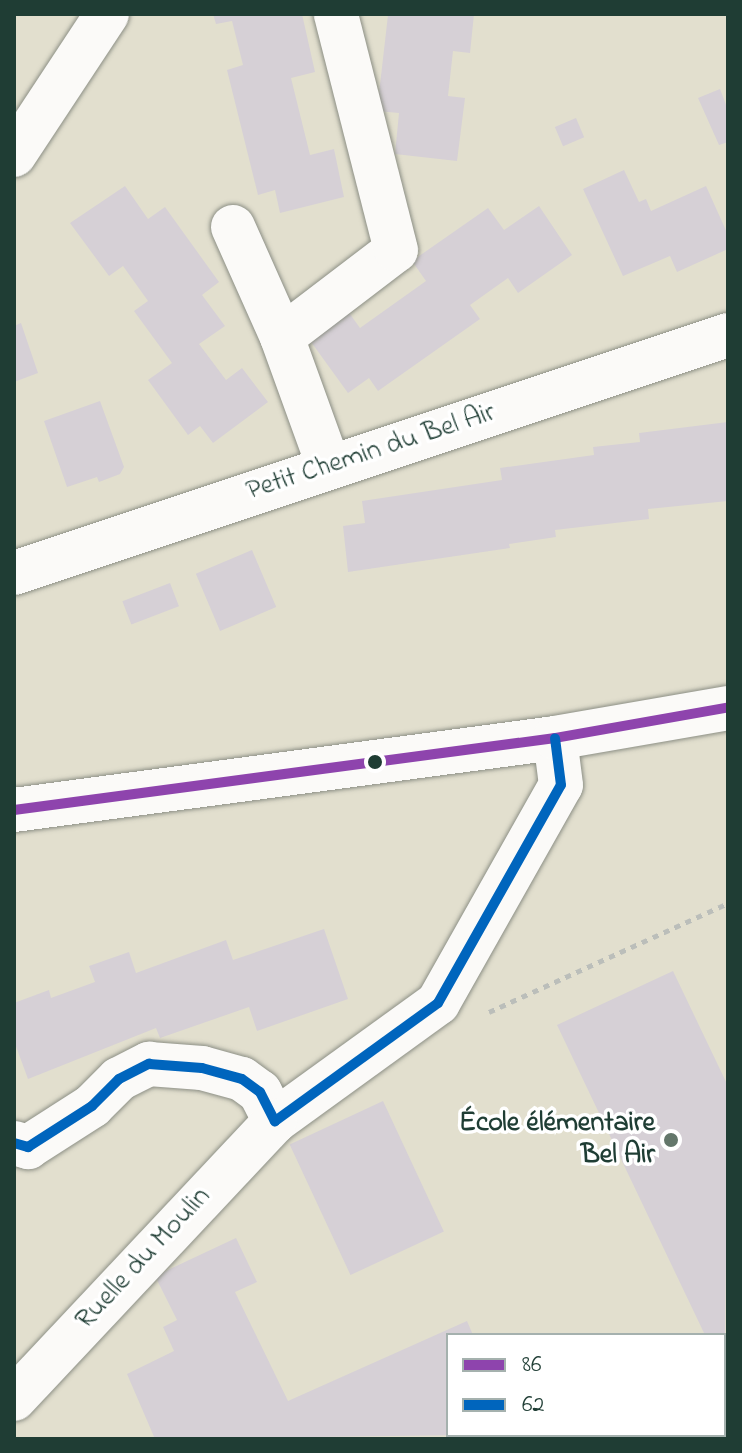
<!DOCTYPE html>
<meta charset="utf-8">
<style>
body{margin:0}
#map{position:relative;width:742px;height:1453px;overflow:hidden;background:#e2dfce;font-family:"Indie Flower",sans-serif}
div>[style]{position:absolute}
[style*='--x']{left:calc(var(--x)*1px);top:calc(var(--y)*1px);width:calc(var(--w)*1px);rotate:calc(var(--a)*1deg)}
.building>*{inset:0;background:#d6d0d6;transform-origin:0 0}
.path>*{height:5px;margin-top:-2.5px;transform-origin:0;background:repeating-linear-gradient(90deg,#bbbeba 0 6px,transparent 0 12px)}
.roads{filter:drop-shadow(0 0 2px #8c8f85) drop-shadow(0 0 2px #8c8f85)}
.minor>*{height:44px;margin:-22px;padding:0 22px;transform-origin:22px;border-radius:22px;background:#fbfaf8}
.major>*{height:44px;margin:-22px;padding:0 22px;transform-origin:22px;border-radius:22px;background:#fbfaf8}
.bus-1>*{height:10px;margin:-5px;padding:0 5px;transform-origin:5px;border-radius:5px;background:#8e44ad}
.bus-2>*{height:10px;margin:-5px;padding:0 5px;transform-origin:5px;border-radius:5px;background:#0065bd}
.dots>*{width:22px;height:22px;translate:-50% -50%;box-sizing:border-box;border:4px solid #fff;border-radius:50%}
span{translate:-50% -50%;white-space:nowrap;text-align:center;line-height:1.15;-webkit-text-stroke:7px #fff;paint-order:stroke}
.street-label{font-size:28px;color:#1f3d34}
.poi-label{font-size:28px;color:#1f3d34;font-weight:700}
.right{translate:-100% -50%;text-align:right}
.frame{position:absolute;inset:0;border:16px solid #1f3d34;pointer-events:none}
.legend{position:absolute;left:446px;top:1333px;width:280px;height:104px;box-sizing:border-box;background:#fff;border:2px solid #a5b1ae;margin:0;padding:10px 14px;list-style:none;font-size:24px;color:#1f3d34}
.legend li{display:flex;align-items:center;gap:16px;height:40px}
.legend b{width:40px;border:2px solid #a5b1ae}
</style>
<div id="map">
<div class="building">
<div style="clip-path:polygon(213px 14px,302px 14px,315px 72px,291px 78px,310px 155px,334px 149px,344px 197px,280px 213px,275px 190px,258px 195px,227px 70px,243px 65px,232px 21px,216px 24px)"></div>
<div style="clip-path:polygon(411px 14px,474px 14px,470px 53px,453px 51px,448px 96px,465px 98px,457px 161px,395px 154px,399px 113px,377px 111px,388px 15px)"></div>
<div style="clip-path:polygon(720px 89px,728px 110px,728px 142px,719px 145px,698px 98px)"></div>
<div style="left:576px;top:118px;width:21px;height:23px;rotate:67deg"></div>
<div style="clip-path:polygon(624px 170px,639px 202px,646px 199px,651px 211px,706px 186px,728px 235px,728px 249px,677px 272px,670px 256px,623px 276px,583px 189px)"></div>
<div style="clip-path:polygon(125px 186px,148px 219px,165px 207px,219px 282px,202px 295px,225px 326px,199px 344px,226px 380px,242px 368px,268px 402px,213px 443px,200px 426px,188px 435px,148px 380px,172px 363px,134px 311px,148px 301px,123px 266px,109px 276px,70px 223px)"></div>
<div style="clip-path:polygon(539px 206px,572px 255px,518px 293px,508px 278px,470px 305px,480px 319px,378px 391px,369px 378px,348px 393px,306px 335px,345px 307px,360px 328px,426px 281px,412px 261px,488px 208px,504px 230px)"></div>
<div style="clip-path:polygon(21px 323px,38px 373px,14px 382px,14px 326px)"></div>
<div style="clip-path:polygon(100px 401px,124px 467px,120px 474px,99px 482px,97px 477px,67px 487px,44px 421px)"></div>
<div style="clip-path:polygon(728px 422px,728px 501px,648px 509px,649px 519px,555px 530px,556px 537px,509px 544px,510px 548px,348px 572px,343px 526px,365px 523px,362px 501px,502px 480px,500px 468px,594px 455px,593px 447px,640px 442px,639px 433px)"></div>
<div style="left:252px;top:550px;width:62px;height:61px;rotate:67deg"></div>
<div style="left:170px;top:583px;width:25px;height:51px;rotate:69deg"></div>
<div style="clip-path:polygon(324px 929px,348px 999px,257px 1031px,249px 1007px,160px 1038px,156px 1028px,28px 1079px,14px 1041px,14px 1003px,49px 990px,51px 998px,95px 982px,89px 966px,129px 952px,136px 973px,226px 940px,233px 960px)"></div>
<div style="clip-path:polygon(673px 971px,728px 1086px,724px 1427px,724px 1335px,705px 1335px,557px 1025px)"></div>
<div style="left:383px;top:1101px;width:144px;height:103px;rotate:65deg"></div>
<div style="clip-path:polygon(236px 1238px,257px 1282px,235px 1292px,288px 1401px,467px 1321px,473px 1335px,448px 1335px,448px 1435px,471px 1435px,155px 1439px,127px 1374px,174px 1351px,163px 1327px,177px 1320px,155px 1276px)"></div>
<div style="clip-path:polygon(573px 1435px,707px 1435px,564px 1439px)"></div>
</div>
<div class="path">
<div style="--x:489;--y:1012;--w:263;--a:-24.5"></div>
</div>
<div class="roads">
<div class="minor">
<div style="--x:14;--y:155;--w:169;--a:-56.6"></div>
<div style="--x:233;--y:227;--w:120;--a:66"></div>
<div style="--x:329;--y:467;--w:138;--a:-109.9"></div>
<div style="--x:282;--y:337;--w:143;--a:-37.3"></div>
<div style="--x:396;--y:250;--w:244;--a:-104.3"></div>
<div style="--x:14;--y:573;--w:753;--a:-18.43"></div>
<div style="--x:14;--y:1143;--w:15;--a:16"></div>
<div style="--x:28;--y:1147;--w:76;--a:-32.6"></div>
<div style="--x:92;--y:1106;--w:38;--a:-45"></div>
<div style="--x:119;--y:1079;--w:34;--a:-27"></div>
<div style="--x:149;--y:1064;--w:53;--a:4.3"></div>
<div style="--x:202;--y:1068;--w:41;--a:15.4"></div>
<div style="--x:242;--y:1079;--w:22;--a:36"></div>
<div style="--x:260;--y:1092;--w:33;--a:63"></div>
<div style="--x:275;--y:1121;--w:201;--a:-35.9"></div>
<div style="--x:438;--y:1003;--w:250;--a:-60.6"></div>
<div style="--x:561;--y:785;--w:47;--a:-97.3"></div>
<div style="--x:14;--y:1399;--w:381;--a:-46.8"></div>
</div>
<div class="major">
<div style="--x:14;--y:810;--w:546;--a:-7.58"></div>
<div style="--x:555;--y:738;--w:176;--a:-9.8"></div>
</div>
</div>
<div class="bus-1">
<div style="--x:14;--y:810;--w:546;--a:-7.58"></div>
<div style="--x:555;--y:738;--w:174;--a:-10"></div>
</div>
<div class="bus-2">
<div style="--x:14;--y:1143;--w:15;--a:16"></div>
<div style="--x:28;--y:1147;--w:76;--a:-32.6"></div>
<div style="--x:92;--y:1106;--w:38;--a:-45"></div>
<div style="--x:119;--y:1079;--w:34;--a:-27"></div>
<div style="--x:149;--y:1064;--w:53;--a:4.3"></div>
<div style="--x:202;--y:1068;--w:41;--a:15.4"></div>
<div style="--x:242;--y:1079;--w:22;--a:36"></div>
<div style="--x:260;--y:1092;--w:33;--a:63"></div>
<div style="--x:275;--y:1121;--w:201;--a:-35.9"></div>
<div style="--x:438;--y:1003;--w:250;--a:-60.6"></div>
<div style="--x:561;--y:785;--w:47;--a:-97.3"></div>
</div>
<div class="dots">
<div style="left:375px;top:762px;background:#1f3d34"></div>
<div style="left:671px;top:1140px;background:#63766a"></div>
</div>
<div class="street-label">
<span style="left:371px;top:453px;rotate:-18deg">Petit Chemin du Bel Air</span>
<span style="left:144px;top:1259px;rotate:-47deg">Ruelle du Moulin</span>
</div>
<div class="poi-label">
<span class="right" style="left:655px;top:1140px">École élémentaire<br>Bel Air</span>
</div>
<div class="frame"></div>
<ul class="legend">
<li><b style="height:10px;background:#8e44ad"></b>86</li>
<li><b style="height:10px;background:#0065bd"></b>62</li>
</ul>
</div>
